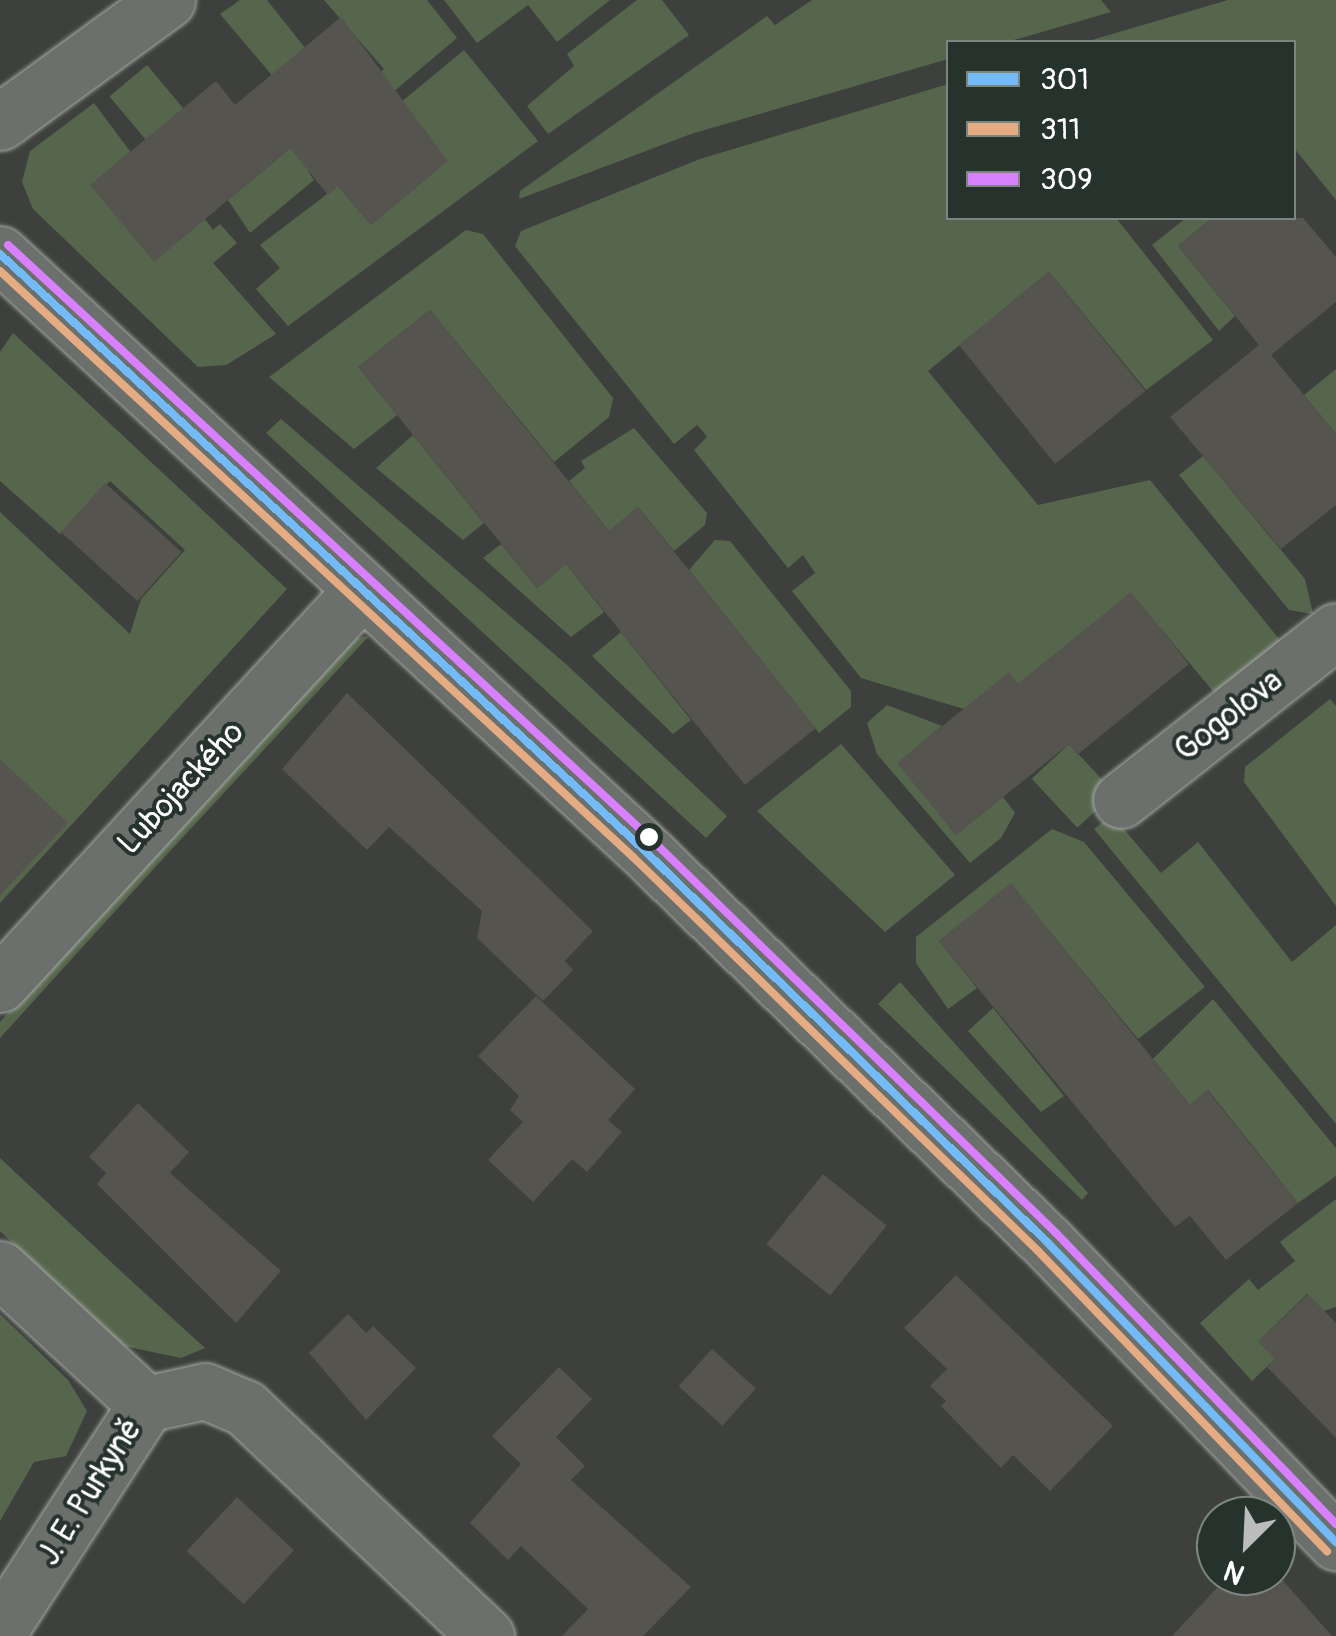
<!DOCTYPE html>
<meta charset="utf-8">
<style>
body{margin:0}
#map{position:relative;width:1336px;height:1636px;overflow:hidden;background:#3d403c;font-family:Pangolin,sans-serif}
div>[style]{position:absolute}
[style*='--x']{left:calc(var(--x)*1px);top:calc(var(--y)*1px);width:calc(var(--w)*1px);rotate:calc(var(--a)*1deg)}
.green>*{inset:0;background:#56664c;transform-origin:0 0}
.building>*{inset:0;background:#55544f;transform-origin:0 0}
.roads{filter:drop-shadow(0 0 2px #a8a9a7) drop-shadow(0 0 2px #a8a9a7)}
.minor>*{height:55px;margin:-27.5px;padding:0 27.5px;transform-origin:27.5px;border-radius:27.5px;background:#6c706d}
.bus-1>*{height:8px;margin:-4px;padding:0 4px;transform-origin:4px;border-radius:4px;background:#73baf8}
.bus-2>*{height:8px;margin:-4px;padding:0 4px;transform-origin:4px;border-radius:4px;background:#e5ac83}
.bus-3>*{height:8px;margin:-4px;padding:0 4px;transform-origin:4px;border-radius:4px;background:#d880ff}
.dots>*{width:28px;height:28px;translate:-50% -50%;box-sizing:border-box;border:5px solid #26332d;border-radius:50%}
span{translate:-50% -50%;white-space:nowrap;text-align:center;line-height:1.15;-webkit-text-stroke:8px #26332d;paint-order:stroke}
.street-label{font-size:32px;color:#fff}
.legend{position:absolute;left:946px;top:40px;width:350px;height:180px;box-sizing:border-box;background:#26332d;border:2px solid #7d8581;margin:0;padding:12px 18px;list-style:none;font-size:30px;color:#fff}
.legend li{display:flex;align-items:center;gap:20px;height:50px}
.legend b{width:50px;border:2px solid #7d8581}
.north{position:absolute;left:1196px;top:1496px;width:100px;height:100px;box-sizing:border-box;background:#26332d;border:2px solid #7d8581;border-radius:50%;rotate:204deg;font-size:28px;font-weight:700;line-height:40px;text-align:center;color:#fff}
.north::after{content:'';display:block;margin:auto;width:35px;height:45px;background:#bbbcbb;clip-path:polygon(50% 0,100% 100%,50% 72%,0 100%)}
</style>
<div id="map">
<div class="green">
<div style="clip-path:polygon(240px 0,267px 0,309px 53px,276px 80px,220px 14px)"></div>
<div style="clip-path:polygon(324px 0,427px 0,457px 38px,386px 98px,371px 81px,384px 69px)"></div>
<div style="clip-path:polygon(444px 0,610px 0,557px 42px,528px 5px,477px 43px)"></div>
<div style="clip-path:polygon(637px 0,662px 0,689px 35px,548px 134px,527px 106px,574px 66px,567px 54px)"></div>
<div style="clip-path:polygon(812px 0,1101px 0,1111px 12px,1007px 42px,948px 42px,948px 59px,691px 134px,519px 199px,520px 191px,767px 16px,775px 25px)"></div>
<div style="clip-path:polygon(1228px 0,1336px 0,1336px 200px,1294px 148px,1294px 42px,1085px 42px)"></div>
<div style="clip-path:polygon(464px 50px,538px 141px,288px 326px,256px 289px,280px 268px,260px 245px,338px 186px,371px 225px,447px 161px,394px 108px)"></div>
<div style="left:147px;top:65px;width:62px;height:49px;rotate:50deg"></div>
<div style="clip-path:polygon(948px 84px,948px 218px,1116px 218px,1213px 340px,1146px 390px,1049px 272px,928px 371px,1038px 505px,1150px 480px,1288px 650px,1222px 702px,1131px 593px,1018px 684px,1009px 673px,964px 709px,861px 678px,792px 591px,815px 573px,803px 555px,788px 568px,694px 450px,707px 437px,702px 430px,697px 425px,674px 444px,515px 246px,521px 231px,700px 159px)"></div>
<div style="clip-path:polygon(94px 103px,135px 158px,124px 157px,91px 185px,205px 219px,213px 230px,220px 224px,237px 243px,213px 263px,276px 334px,226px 365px,198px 367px,33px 209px,22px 182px,30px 151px)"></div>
<div style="clip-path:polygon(300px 140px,318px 162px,308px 171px,314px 180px,250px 233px,228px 200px)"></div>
<div style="clip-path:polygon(1186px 218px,1212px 218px,1178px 246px,1235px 316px,1219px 331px,1152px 245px)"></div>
<div style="clip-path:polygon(466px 230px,483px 234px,613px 398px,609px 417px,554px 462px,430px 310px,358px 367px,397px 415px,354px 449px,269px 377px)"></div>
<div style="clip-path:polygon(13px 333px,287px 589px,0 903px,0 512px,130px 634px,141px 599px,185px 550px,110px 481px,60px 534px,0 481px,0 352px)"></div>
<div style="clip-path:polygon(1336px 369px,1336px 434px,1304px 395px)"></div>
<div style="clip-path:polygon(281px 419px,567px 665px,727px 816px,706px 838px,266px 433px)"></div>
<div style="clip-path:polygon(634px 428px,707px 513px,705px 525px,674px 551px,638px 507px,609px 531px,569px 481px,585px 468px,581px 461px)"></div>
<div style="clip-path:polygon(413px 435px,484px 523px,463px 540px,376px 468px)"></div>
<div style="clip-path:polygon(1203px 456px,1305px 579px,1313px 614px,1289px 610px,1179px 475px)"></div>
<div style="clip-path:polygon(715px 540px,730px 541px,851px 691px,851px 707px,819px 733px,689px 570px)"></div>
<div style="clip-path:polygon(501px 544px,537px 588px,566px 564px,604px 612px,571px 637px,483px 558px)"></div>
<div style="clip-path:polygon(621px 632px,691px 720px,673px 734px,592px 656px)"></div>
<div style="clip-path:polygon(369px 636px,149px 874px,0 1038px,0 1022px,351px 639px)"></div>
<div style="clip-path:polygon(1330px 699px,1336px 706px,1336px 906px,1244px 782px,1245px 767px)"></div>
<div style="clip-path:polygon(887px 705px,942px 726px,898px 763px,956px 835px,1003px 797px,1015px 813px,1001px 838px,970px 863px,877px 754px,867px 723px)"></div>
<div style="clip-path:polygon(841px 744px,955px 875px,885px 932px,757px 811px)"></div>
<div style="left:1069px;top:744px;width:67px;height:51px;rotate:47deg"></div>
<div style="clip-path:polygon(1112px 815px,1161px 873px,1198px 842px,1292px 962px,1336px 925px,1336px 1124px,1094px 829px)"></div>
<div style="clip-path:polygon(1052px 829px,1084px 842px,1205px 987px,1138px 1039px,1011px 884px,939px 941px,977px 988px,948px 1009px,916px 963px,916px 937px)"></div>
<div style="clip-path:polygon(900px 982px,1088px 1193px,1082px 1200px,878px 1004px)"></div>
<div style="clip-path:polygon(1213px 999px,1336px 1148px,1336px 1176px,1298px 1203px,1208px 1090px,1190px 1105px,1153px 1059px)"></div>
<div style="clip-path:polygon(993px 1008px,1064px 1096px,1041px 1112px,968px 1031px)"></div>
<div style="clip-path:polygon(0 1158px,125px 1275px,205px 1348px,181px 1358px,119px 1345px,0 1231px)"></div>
<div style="clip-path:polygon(1336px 1199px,1336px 1307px,1324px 1311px,1307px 1294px,1259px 1341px,1275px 1359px,1252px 1381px,1200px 1323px,1249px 1279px,1258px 1290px,1295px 1261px,1280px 1242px)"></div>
<div style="clip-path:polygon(0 1314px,68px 1380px,87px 1411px,66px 1456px,34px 1462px,0 1521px)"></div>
</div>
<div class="building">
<div style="clip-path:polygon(341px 17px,448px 161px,371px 225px,338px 186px,328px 195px,290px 148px,154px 262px,90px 185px,216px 81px,235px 105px)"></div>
<div style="clip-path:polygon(1212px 218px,1303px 218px,1336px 257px,1336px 302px,1271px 355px,1336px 434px,1336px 505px,1281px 549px,1170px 417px,1259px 345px,1178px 246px)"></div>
<div style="left:1049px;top:272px;width:153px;height:116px;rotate:51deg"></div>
<div style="clip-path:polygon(430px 310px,609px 531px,638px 507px,816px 728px,745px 785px,566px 564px,537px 588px,358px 367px)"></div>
<div style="left:105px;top:483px;width:103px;height:66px;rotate:42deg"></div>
<div style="clip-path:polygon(1131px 592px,1189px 664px,1077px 755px,1069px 744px,956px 835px,897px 763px,1009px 672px,1018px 684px)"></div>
<div style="clip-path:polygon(347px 693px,593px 931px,565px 961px,573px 970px,543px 1001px,477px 938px,482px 911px,389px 827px,367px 850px,282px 769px)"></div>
<div style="clip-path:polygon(0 759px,68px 823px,0 895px)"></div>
<div style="clip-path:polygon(1011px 883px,1190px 1105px,1207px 1090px,1298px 1203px,1226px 1260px,1190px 1216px,1175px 1227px,939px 941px)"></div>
<div style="clip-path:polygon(536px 996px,635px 1089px,608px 1120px,622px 1132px,587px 1172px,572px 1159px,533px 1202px,488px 1160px,523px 1122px,510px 1110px,519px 1096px,478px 1056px)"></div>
<div style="clip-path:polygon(138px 1103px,189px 1152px,170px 1173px,281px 1271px,236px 1323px,97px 1184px,106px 1173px,89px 1157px)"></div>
<div style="left:823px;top:1174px;width:82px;height:90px;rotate:39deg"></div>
<div style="clip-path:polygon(956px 1275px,1113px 1426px,1050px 1491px,1013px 1455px,1001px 1468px,941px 1406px,946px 1401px,930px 1386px,947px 1369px,904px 1328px)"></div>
<div style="clip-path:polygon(1308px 1294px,1336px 1323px,1336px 1438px,1267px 1367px,1275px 1359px,1258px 1342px)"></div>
<div style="clip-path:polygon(348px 1314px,366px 1333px,373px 1326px,416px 1368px,366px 1420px,309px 1353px)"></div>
<div style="left:712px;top:1349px;width:59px;height:50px;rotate:42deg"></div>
<div style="clip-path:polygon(559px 1367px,592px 1399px,556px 1437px,585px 1466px,571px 1480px,691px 1587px,643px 1636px,562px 1636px,588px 1609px,521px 1546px,508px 1560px,470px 1523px,521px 1464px,492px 1436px)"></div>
<div style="left:237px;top:1497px;width:78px;height:74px;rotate:43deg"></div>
<div style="clip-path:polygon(1228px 1576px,1279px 1576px,1332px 1636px,1172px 1636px)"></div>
</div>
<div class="roads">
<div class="minor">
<div style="--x:0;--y:122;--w:207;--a:-36.1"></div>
<div style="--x:0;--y:254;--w:875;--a:42.78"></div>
<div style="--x:642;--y:848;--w:565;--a:44.21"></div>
<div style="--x:1047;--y:1242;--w:417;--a:46.1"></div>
<div style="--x:1121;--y:800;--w:273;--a:-38.2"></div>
<div style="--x:0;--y:984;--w:534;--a:-47.43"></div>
<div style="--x:0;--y:1269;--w:199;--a:42.8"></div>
<div style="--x:0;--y:1629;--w:268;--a:-57"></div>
<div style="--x:146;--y:1404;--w:60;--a:-12.4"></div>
<div style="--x:205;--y:1391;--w:43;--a:23"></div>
<div style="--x:245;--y:1408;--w:332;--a:43.4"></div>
</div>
</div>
<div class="bus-1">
<div style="--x:0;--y:254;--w:875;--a:42.78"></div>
<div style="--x:642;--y:848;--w:565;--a:44.21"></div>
<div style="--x:1047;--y:1242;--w:417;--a:46.1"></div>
</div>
<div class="bus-2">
<div style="--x:0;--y:271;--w:863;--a:42.79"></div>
<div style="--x:633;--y:857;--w:565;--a:44.21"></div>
<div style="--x:1038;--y:1251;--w:417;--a:46.1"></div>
</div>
<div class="bus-3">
<div style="--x:8;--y:245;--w:875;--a:42.73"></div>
<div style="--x:651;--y:839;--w:565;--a:44.21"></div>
<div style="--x:1056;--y:1233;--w:404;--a:46.1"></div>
</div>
<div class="dots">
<div style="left:649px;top:837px;background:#fff"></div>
</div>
<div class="street-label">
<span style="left:1229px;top:716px;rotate:-38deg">Gogolova</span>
<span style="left:181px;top:788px;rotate:-47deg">Lubojackého</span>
<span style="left:90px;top:1492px;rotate:-58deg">J. E. Purkyně</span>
</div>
<ul class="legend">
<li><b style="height:12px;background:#73baf8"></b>301</li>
<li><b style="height:12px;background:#e5ac83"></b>311</li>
<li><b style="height:12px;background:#d880ff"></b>309</li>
</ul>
<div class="north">N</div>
</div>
